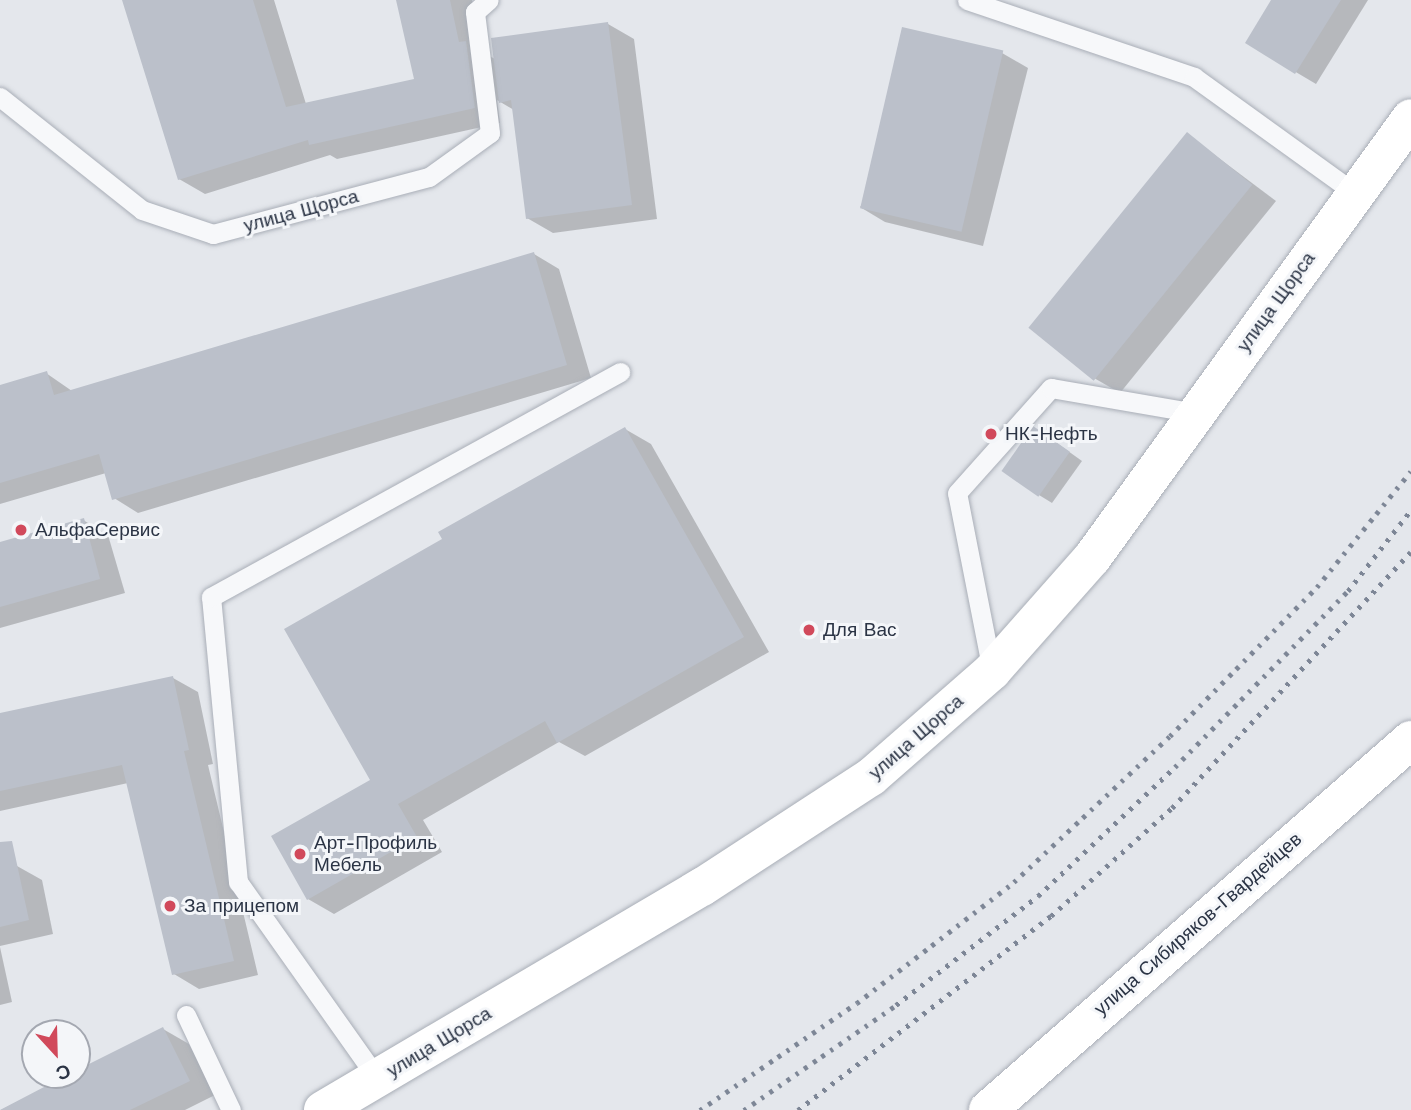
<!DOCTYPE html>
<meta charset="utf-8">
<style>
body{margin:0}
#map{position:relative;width:1411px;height:1110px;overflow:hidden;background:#e4e7ec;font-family:"Work Sans",sans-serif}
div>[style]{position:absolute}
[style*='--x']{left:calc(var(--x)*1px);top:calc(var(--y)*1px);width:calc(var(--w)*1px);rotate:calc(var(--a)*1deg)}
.shadow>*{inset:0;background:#0003}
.building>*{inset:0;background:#bbc0ca;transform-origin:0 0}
.roads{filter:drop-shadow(0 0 2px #a9aeb7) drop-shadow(0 0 2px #a9aeb7)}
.lane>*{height:19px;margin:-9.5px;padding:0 9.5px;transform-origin:9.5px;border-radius:9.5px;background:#f7f8fa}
.secondary>*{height:38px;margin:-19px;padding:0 19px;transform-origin:19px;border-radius:19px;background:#fff}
.rail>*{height:5px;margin-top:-2.5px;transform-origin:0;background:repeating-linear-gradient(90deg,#7d8696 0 3.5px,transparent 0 10.5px)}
.dots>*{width:19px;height:19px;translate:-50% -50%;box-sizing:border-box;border:4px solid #f4f6f9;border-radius:50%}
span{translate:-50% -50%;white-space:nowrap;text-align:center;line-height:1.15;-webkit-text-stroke:6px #f4f6f9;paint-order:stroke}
.street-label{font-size:19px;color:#2b3445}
.poi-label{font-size:19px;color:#2b3445}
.left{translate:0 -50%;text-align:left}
.north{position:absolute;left:21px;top:1019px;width:70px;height:70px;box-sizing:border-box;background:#f4f6f9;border:2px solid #a4a8b1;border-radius:50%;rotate:158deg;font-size:19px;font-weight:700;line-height:28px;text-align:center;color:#2b3445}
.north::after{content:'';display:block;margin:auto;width:24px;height:32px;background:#d1495b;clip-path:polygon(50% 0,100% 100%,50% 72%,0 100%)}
</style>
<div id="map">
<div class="shadow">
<div style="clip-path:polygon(124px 0,274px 0,306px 104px,416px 81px,398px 0,472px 0,484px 53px,495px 59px,608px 24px,634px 39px,657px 219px,553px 233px,527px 218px,514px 110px,497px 100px,500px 123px,337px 159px,330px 155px,205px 194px,179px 179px)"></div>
<div style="clip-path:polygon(1273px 0,1368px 0,1316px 84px,1247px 43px)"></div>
<div style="clip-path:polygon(1002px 53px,1028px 68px,983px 246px,885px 222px,860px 207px)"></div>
<div style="clip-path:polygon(1188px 135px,1276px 201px,1120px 393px,1094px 378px)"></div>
<div style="clip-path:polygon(534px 254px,559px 269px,591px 378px,138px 513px,114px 498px,106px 473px,0 504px,0 386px,46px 373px,72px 391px)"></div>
<div style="clip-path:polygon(625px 429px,651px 444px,769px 652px,585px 756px,559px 742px,423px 820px,442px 852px,334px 914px,308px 899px,372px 780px,444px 539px)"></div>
<div style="clip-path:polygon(1047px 436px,1082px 461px,1052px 503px,1039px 495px)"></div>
<div style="clip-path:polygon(83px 520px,108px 535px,125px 593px,0 628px,0 544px)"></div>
<div style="clip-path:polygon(173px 678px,198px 692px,213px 764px,208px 765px,258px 975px,199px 989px,174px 974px,128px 783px,0 811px,0 715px)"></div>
<div style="clip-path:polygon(17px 866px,42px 880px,53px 934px,0 946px,0 869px)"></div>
<div style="clip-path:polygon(0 947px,12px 1002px,0 1005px)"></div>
<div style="clip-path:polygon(163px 1029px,189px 1044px,215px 1095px,185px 1110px,1px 1110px)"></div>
</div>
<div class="building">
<div style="clip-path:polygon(122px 0,253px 0,286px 107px,414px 79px,396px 0,450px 0,459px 42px,466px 41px,475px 108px,309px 145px,308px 140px,178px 180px)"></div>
<div style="clip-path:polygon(1271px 0,1341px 0,1295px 74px,1245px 43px)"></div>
<div style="clip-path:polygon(608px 22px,632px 205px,526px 219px,511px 100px,499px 103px,491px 38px)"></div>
<div style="left:902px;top:27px;width:104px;height:186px;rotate:13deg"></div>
<div style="left:1187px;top:132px;width:84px;height:252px;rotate:39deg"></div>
<div style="clip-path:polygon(534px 252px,567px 365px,112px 500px,99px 454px,0 483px,0 385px,47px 371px,54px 395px)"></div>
<div style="left:1033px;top:426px;width:45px;height:55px;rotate:35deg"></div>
<div style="clip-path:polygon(625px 427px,744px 637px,557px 743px,545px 721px,398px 804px,417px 837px,307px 900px,271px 836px,370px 780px,284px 629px,442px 539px,438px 532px)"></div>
<div style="clip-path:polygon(84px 518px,100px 579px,0 607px,0 542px)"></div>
<div style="clip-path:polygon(173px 676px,189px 750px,184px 751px,234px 961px,172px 975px,122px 765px,0 791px,0 713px)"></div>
<div style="clip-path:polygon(12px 841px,29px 920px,0 927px,0 842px)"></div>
<div style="clip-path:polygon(163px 1027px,190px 1081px,130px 1110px,0 1110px,67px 1075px,77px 1075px,77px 1070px)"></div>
</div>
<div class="roads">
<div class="lane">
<div style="--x:967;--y:0;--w:240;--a:18.7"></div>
<div style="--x:1194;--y:77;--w:198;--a:35.8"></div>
<div style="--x:0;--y:97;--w:181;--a:38.5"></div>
<div style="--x:142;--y:210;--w:75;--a:18.7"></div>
<div style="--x:213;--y:234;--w:223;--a:-14.8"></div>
<div style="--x:429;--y:177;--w:75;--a:-35.8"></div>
<div style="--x:490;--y:133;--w:122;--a:-97.1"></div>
<div style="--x:475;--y:12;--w:18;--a:-41"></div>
<div style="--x:992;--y:671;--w:181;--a:-101.1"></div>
<div style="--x:957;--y:493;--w:141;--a:-48.2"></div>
<div style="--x:1051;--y:388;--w:147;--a:9.8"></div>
<div style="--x:186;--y:1015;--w:105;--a:64.7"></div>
<div style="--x:377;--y:1078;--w:240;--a:-125.3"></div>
<div style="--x:238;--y:882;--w:286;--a:-95.4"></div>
<div style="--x:211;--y:597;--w:467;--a:-28.8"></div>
</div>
<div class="secondary">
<div style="--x:323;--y:1110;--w:440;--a:-30.5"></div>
<div style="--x:702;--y:887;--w:202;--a:-33.1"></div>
<div style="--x:871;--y:777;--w:161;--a:-41.2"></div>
<div style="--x:992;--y:671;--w:151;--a:-48.5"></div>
<div style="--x:1092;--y:558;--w:543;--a:-54.06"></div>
<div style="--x:988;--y:1110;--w:562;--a:-41.18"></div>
</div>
</div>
<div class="rail">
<div style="--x:700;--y:1110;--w:190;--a:-34.3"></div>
<div style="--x:857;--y:1003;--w:198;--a:-37.6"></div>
<div style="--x:1014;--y:882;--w:214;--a:-43.1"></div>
<div style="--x:1170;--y:736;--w:209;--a:-45.4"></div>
<div style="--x:1317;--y:587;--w:149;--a:-51"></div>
<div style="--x:744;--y:1110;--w:185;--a:-34.6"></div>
<div style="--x:896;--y:1005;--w:179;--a:-37.5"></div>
<div style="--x:1038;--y:896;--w:188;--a:-43.3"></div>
<div style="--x:1175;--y:767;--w:247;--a:-45.5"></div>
<div style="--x:1348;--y:591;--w:103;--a:-52.1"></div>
<div style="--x:798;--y:1110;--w:319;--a:-37.5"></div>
<div style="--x:1051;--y:916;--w:162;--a:-41.8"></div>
<div style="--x:1172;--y:808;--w:350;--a:-47"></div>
</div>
<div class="dots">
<div style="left:991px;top:434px;background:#d1495b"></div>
<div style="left:21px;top:530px;background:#d1495b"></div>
<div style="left:809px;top:630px;background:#d1495b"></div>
<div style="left:300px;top:854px;background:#d1495b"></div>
<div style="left:170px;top:906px;background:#d1495b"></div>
</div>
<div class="street-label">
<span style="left:301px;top:211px;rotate:-15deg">улица Щорса</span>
<span style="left:1276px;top:302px;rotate:-54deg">улица Щорса</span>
<span style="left:916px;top:737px;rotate:-41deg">улица Щорса</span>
<span style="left:1198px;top:924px;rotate:-41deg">улица Сибиряков-Гвардейцев</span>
<span style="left:439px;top:1042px;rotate:-31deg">улица Щорса</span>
</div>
<div class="poi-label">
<span class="left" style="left:1005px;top:434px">НК-Нефть</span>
<span class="left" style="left:35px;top:530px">АльфаСервис</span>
<span class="left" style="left:823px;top:630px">Для Вас</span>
<span class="left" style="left:314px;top:854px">Арт-Профиль<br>Мебель</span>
<span class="left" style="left:184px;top:906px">За прицепом</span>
</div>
<div class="north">С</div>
</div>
